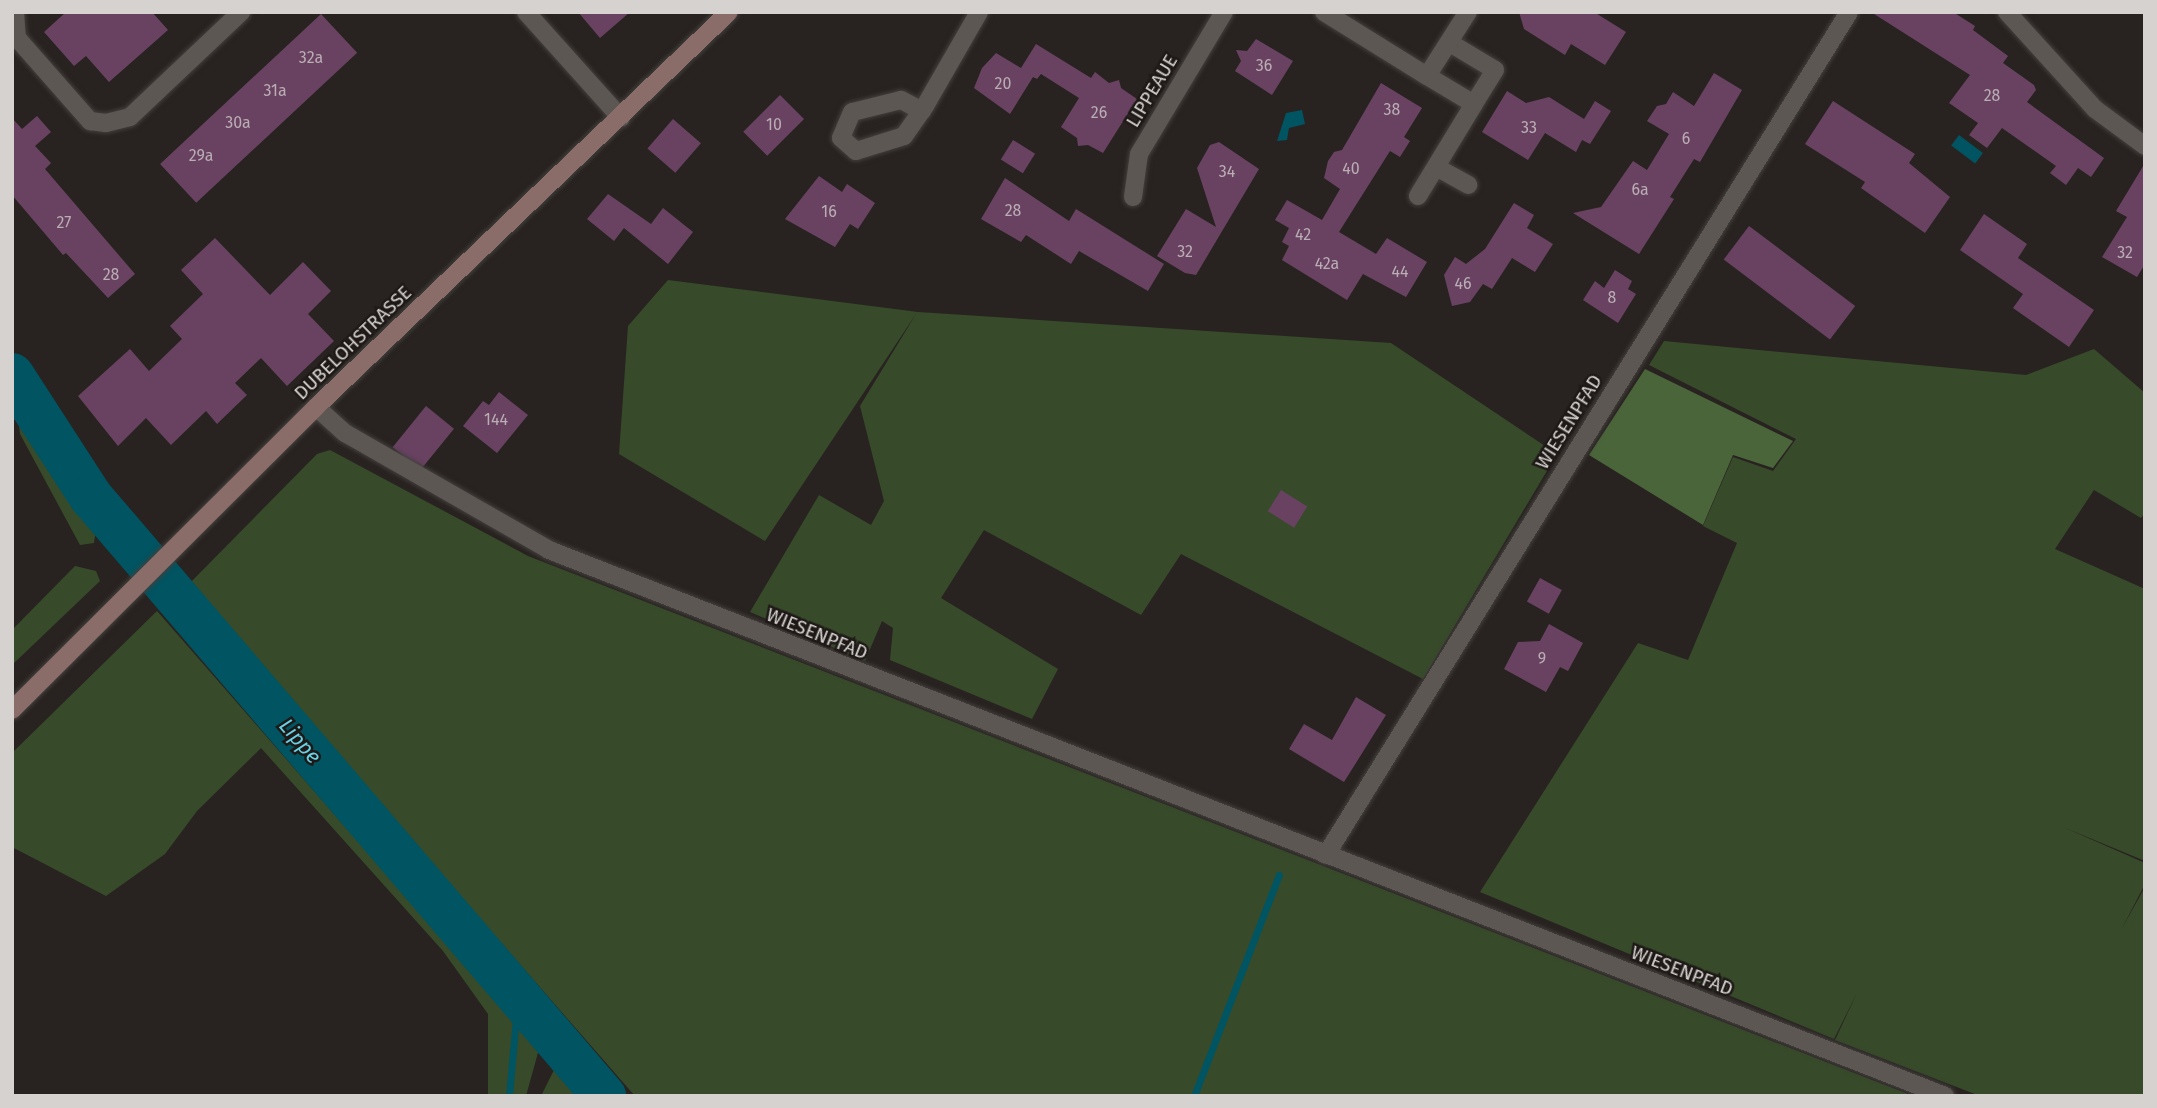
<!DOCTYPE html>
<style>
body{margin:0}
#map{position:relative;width:2157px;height:1108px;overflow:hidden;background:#282320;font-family:"Fira Sans",sans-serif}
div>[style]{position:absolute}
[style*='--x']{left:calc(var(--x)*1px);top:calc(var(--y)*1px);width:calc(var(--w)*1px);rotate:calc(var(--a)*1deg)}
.green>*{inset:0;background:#374b2a}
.forest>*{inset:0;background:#4b653b}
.water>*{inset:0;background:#015461;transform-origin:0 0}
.stream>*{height:7px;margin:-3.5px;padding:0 3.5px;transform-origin:3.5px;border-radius:3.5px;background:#015461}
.river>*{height:44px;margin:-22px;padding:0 22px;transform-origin:22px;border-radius:22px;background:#015461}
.building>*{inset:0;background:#694262;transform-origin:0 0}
.roads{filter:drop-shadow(0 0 2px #433f3d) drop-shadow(0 0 2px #433f3d)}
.street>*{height:18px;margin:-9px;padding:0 9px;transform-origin:9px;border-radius:9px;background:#5d5754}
.secondary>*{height:18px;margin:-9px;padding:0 9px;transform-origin:9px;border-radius:9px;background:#8a6c68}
span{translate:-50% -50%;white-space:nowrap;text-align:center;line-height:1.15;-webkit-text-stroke:5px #1e1917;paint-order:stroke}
.number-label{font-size:16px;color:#baaeb4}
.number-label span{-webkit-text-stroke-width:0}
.street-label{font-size:19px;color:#d5d2d0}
.water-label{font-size:21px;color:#67d1e5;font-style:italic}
.frame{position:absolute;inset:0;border:14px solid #d5d2d0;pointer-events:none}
</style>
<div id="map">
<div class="green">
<div style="clip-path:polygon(668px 280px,918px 312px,1391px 343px,1557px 454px,1423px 679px,1181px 554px,1141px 615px,984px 530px,941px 598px,1058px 669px,1032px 719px,890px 660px,893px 628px,882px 621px,865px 661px,750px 612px,819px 495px,871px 525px,884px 501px,860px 406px,916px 314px,765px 541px,619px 454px,628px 326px)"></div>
<div style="clip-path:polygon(1664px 341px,2026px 375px,2094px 349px,2145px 393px,2145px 513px,2141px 518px,2094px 490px,2055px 549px,2145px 589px,2145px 861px,2063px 827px,2145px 863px,2145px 884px,2121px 930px,2145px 887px,2145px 1096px,1980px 1096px,1835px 1040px,1857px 993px,1834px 1039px,1480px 892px,1638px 643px,1688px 660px,1737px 543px,1703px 526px,1733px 457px,1773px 471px,1796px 439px,1649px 365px)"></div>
<div style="clip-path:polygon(12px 403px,96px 529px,94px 543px,80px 545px,20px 434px,18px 418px,12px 421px)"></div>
<div style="clip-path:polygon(330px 450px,528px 556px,1913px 1096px,635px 1096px,188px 585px,317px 454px)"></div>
<div style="clip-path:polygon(75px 566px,96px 571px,100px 581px,12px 665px,12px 630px)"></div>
<div style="clip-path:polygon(157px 611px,539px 1049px,526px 1096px,488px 1096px,488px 1014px,443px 951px,261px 748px,197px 811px,165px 854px,106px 896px,12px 847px,12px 753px)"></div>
<div style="clip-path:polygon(556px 1066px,581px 1096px,541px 1096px)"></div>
</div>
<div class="forest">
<div style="clip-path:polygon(1645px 369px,1793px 441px,1773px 468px,1733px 455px,1703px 525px,1589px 455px)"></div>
</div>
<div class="water">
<div style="clip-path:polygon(1302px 110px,1305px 124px,1289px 128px,1287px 140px,1277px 141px,1286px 113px)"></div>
<div style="left:1959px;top:135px;width:30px;height:13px;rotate:37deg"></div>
</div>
<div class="stream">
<div style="--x:509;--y:1096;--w:101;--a:-84.9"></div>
<div style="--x:1194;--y:1096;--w:237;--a:-69"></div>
</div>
<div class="river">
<div style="--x:12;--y:375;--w:145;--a:57.1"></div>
<div style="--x:91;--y:497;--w:789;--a:49.42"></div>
</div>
<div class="building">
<div style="clip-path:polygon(66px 12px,152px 12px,168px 30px,109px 82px,86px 56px,74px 66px,44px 32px)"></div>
<div style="clip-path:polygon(578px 12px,630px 12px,600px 38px)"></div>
<div style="clip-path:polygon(1519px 12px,1594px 12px,1626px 32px,1605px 65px,1571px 44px,1565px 55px,1524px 29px)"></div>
<div style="clip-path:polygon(1871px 12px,1953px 12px,1975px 26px,1973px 30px,2008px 56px,2003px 63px,2034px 85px,2036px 90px,2027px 102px,2104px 158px,2091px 177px,2078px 168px,2066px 185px,2050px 173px,2056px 166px,2002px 128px,1987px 148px,1969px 135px,1978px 123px,1949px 103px,1970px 75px)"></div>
<div style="left:321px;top:14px;width:53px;height:220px;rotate:47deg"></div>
<div style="clip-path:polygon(1256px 39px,1293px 61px,1272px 95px,1235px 71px,1241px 61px,1236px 50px,1247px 51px)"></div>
<div style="clip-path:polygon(1036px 44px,1091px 78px,1095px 72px,1109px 83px,1119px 80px,1121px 88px,1137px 99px,1103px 153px,1088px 145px,1078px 146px,1077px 138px,1061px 127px,1079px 98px,1041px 74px,1037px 79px,1033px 77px,1010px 114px,974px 88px,982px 68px,996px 53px,1021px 68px)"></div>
<div style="clip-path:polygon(1714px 73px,1742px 90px,1700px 162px,1694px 159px,1670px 197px,1674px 199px,1639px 254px,1573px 213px,1601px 207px,1633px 161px,1647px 170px,1669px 134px,1647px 121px,1657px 106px,1666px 104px,1673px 92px,1694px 106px)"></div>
<div style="clip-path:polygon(1381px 83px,1422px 108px,1404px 137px,1410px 141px,1400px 157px,1390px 151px,1339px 232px,1376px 254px,1387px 238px,1427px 262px,1406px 297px,1363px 274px,1347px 300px,1282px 260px,1289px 246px,1282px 242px,1289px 228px,1275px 220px,1287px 200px,1322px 220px,1340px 189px,1324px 178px,1328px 161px,1334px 152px,1342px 150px)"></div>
<div style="clip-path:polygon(1507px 91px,1526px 103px,1549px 97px,1584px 119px,1595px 101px,1611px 111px,1590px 144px,1582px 140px,1576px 152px,1545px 133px,1528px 160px,1482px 132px)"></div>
<div style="left:780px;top:95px;width:34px;height:52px;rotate:45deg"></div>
<div style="clip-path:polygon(1833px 101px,1915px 154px,1909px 163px,1950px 197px,1925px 233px,1861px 188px,1865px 182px,1805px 144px)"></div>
<div style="clip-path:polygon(37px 116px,51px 132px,35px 146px,51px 163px,45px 169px,135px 274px,108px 298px,66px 253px,63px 255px,12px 195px,12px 118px,22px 129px)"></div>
<div style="left:673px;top:119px;width:37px;height:39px;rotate:41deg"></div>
<div style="left:1013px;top:140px;width:26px;height:23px;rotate:32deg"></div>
<div style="clip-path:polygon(1219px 142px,1259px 169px,1196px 275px,1185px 273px,1157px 256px,1186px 209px,1216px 227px,1197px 168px,1210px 145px)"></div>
<div style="clip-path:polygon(2145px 163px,2145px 264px,2137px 277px,2102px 257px,2127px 217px,2116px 211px)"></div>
<div style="clip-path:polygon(819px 176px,842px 192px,847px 184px,875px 203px,858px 229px,850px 224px,835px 247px,785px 219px)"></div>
<div style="clip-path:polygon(1005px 178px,1069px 221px,1076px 209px,1164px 264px,1148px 291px,1079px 251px,1071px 264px,1026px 235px,1021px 242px,981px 219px)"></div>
<div style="clip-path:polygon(608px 194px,651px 224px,663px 208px,693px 232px,668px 264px,624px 228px,614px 241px,587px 219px)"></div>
<div style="clip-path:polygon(1514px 203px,1534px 215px,1527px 228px,1553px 244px,1535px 272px,1512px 258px,1492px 289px,1483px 284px,1470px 302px,1452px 306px,1444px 275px,1455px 257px,1466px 264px,1485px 249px)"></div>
<div style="clip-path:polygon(1984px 214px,2027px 244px,2018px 258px,2094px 310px,2069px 347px,2013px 308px,2023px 294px,1960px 250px)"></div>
<div style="left:1749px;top:226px;width:133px;height:42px;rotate:37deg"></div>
<div style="clip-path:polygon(215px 238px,270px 295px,303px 262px,331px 291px,308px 314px,334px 341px,287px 386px,261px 358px,235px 383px,247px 395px,217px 424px,206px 411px,171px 445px,146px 418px,118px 446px,78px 396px,130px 349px,149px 371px,182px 339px,170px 326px,203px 294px,181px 270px)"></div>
<div style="clip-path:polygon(1615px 270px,1632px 281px,1628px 289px,1636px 294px,1618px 323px,1583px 300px,1595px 281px,1604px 288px)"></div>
<div style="clip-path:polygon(499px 392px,528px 415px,497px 453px,463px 426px,483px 401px,489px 405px)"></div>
<div style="left:426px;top:406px;width:36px;height:53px;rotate:39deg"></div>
<div style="left:1281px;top:490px;width:31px;height:25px;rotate:32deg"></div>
<div style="left:1540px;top:578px;width:25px;height:27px;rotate:29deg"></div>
<div style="clip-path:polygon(1549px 624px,1583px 643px,1568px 671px,1560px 667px,1546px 692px,1504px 669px,1518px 642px,1540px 641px)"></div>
<div style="clip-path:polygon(1356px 697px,1386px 715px,1344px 782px,1289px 749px,1304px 724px,1332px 740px)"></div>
</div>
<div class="roads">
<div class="street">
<div style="--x:15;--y:12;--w:26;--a:86"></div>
<div style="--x:17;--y:38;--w:111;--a:48.7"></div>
<div style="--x:90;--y:121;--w:16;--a:7"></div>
<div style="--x:106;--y:123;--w:25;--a:-14"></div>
<div style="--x:130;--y:117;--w:153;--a:-43.4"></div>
<div style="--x:526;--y:12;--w:142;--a:48.1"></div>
<div style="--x:1324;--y:12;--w:121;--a:31.9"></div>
<div style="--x:2007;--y:12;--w:131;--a:47.8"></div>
<div style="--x:2095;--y:109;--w:62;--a:36.5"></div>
<div style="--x:1450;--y:43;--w:52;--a:31"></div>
<div style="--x:1495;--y:70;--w:40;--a:122"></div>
<div style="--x:922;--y:111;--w:24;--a:-152"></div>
<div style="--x:901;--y:100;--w:50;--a:166.2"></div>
<div style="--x:852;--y:112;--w:28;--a:113"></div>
<div style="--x:841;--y:138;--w:20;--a:41"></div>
<div style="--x:856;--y:151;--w:50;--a:-17.4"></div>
<div style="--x:904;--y:136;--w:37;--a:-55"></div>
<div style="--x:925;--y:106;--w:108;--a:-60.1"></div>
<div style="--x:1436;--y:167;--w:37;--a:29"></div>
<div style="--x:1418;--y:196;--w:108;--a:-58.7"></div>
<div style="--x:1474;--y:104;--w:55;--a:-149.2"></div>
<div style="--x:1427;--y:76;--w:76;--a:-57.4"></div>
<div style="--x:1133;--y:197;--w:43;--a:-82.1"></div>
<div style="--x:1139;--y:154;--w:165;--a:-59.1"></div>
<div style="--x:316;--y:407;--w:39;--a:42"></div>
<div style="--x:345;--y:433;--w:235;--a:29.8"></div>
<div style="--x:549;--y:550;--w:1499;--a:21.36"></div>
<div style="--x:1326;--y:855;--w:992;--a:-58.18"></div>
</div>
<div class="secondary">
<div style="--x:12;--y:710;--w:429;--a:-44.9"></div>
<div style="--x:316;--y:407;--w:571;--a:-43.72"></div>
</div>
</div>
<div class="number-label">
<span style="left:311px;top:58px">32a</span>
<span style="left:1264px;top:66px">36</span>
<span style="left:1003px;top:84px">20</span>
<span style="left:275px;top:91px">31a</span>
<span style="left:1992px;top:96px">28</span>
<span style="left:1392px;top:110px">38</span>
<span style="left:1099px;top:113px">26</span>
<span style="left:238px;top:123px">30a</span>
<span style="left:774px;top:125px">10</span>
<span style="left:1529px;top:128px">33</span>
<span style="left:1686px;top:139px">6</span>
<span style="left:201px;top:156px">29a</span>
<span style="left:1351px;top:169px">40</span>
<span style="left:1227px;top:172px">34</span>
<span style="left:1640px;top:190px">6a</span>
<span style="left:1013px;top:211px">28</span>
<span style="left:829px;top:212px">16</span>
<span style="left:64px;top:223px">27</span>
<span style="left:1303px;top:235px">42</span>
<span style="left:1185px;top:252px">32</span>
<span style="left:2125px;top:253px">32</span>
<span style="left:1327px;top:264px">42a</span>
<span style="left:1400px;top:272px">44</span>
<span style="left:111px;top:275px">28</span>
<span style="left:1463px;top:284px">46</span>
<span style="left:1612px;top:298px">8</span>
<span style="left:496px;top:420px">144</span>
<span style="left:1542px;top:659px">9</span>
</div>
<div class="street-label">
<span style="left:1152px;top:91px;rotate:-59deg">LIPPEAUE</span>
<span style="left:353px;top:343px;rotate:-44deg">DUBELOHSTRASSE</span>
<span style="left:1569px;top:422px;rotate:-58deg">WIESENPFAD</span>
<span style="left:817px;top:634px;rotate:22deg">WIESENPFAD</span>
<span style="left:1682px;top:971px;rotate:21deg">WIESENPFAD</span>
</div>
<div class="water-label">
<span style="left:300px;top:741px;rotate:49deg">Lippe</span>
</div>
<div class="frame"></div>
</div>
